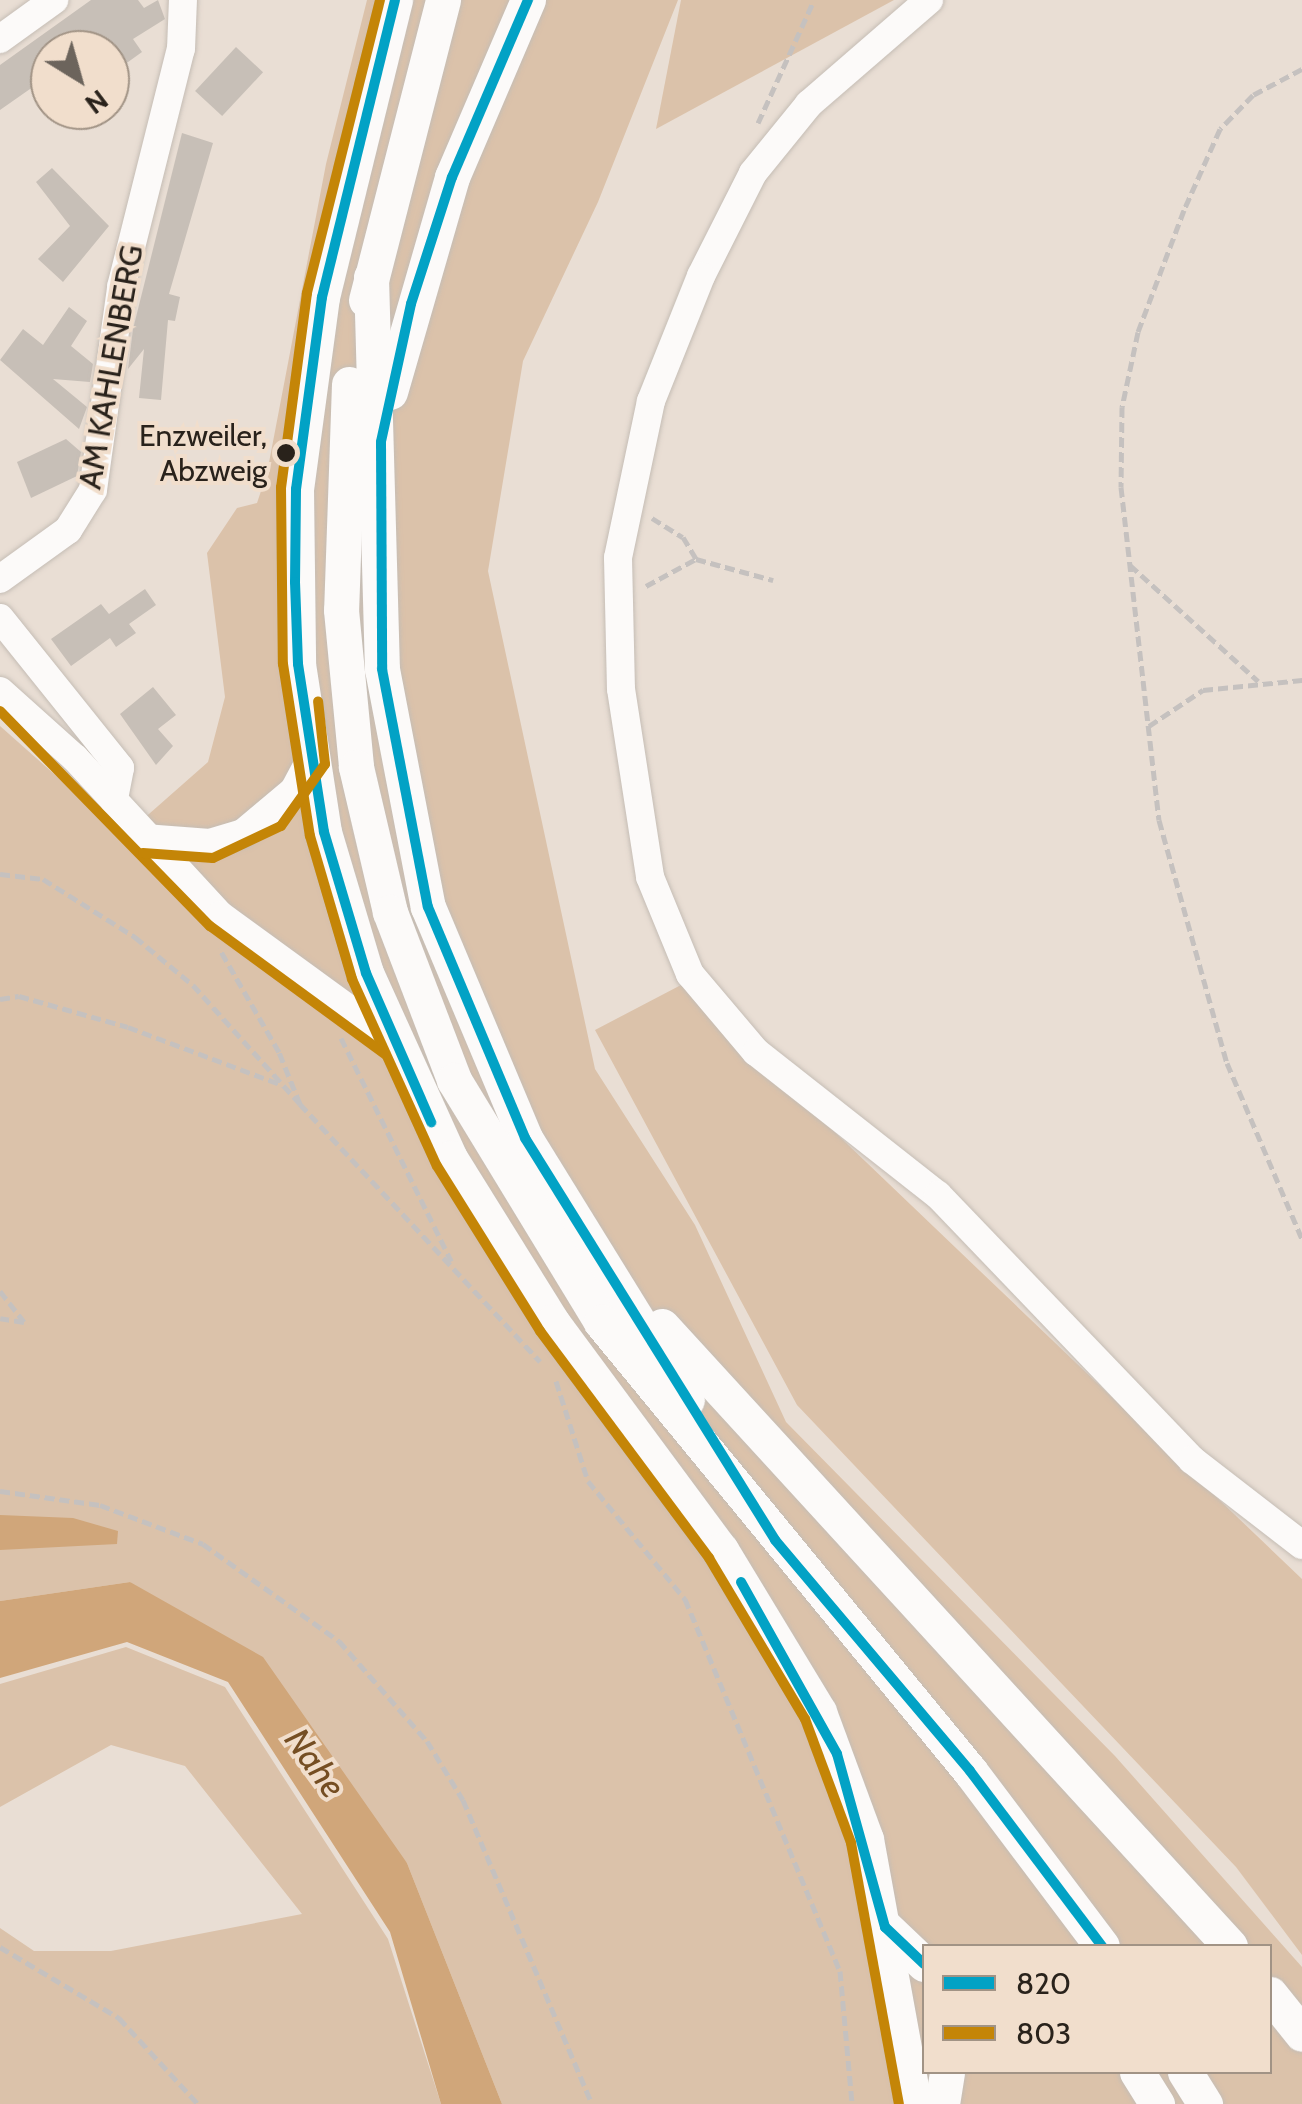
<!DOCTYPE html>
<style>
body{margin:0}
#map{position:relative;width:1302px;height:2104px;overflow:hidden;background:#e9ded4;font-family:Cabin,sans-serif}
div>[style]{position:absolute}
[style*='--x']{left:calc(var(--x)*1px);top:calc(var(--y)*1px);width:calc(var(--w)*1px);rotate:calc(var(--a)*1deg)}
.green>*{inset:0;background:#dbc2aa}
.water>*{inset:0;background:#d0a67a}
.building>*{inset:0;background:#c7bfb7;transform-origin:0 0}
.path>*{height:5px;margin-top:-2.5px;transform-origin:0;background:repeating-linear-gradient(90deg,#c5c1bf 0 10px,transparent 0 15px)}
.roads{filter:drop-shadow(0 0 2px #c5bdb5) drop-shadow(0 0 2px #c5bdb5)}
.minor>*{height:28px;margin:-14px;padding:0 14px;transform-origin:14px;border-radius:14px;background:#fcfaf9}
.major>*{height:35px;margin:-17.5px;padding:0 17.5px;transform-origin:17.5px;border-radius:17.5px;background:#fcfaf9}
.bus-1>*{height:10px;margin:-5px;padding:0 5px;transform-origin:5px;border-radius:5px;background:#02a2c5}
.bus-2>*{height:10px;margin:-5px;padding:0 5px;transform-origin:5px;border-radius:5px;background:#c48507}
.dots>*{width:28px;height:28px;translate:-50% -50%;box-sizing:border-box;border:5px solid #f1decc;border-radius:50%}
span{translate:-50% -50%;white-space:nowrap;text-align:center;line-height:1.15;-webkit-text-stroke:8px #f1decc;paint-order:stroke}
.bus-label{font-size:30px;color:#29221b}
.right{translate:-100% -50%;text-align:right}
.street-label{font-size:32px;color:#29221b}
.water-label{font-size:35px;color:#754e23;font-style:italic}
.legend{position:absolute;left:922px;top:1944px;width:350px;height:130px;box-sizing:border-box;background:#f1decc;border:2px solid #a19385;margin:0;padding:12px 18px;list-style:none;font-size:30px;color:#29221b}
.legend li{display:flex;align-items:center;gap:20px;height:50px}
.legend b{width:50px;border:2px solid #a19385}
.north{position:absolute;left:30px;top:30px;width:100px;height:100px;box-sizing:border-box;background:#f1decc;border:2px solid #a19385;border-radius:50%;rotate:143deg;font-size:28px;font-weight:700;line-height:40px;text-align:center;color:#29221b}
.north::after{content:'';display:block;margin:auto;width:35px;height:45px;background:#6c645c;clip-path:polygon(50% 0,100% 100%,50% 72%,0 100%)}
</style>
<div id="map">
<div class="green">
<div style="clip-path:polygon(evenodd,367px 0,678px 0,598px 202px,523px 361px,488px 571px,595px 1069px,695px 1225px,786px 1422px,1115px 1756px,1302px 1967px,1302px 2104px,502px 2104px,407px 1863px,130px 1582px,0 1601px,0 726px,124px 836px,208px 762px,225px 697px,207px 553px,237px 508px,257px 503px,267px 473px,326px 164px,367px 0,924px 1946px,1270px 1946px,1270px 2072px,924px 2072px,924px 1946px)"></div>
<div style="clip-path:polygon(681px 0,894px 0,656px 129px)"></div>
<div style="clip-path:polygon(681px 985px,1302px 1579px,1302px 1955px,1236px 1867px,797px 1405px,595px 1030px)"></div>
<div style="clip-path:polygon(126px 1647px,225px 1687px,388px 1939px,441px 2104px,0 2104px,0 1928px,34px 1951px,111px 1951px,302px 1914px,185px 1766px,111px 1745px,0 1807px,0 1684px)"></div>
</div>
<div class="water">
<div style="clip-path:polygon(0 1515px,73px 1518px,118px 1531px,117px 1544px,0 1550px)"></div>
<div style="clip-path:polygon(130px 1582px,263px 1657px,407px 1863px,502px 2104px,441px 2104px,390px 1932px,228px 1682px,127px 1642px,0 1678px,0 1601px)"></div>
</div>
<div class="building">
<div style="clip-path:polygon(91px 0,138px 0,144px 8px,158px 0,165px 19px,133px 39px,142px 52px,110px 75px,110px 50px,50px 50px,50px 75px,0 110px,0 65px)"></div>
<div style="left:236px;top:47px;width:37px;height:60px;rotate:43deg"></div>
<div style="clip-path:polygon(182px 133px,213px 143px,169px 294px,180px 297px,175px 321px,168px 320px,161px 400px,139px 398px,144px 349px,128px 369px,133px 329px)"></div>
<div style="clip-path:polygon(52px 168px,109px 226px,63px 282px,38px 259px,70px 226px,36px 182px)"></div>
<div style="clip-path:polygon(69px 307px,87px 321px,71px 346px,93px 364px,90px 382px,53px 379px,87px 407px,79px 429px,0 360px,23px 329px,43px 345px)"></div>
<div style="clip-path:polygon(66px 439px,81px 452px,77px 476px,31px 498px,17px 462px)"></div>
<div style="clip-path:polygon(145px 589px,156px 605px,129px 624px,136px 633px,116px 647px,110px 638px,71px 666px,51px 639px,101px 604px,109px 614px)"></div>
<div style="clip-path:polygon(153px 687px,176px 715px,158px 729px,173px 746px,156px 765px,120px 714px)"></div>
</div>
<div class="path">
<div style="--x:1302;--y:69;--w:55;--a:152"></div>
<div style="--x:1253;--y:95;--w:47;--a:134.1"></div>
<div style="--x:1220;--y:129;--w:89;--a:114"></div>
<div style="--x:1184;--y:210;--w:130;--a:110.7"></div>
<div style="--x:1138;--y:332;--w:77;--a:102"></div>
<div style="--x:1122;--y:407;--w:80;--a:90.7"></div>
<div style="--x:1121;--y:487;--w:335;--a:83.5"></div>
<div style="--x:1159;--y:820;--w:252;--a:74.4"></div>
<div style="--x:1227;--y:1063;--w:191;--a:66.9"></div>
<div style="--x:758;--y:123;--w:135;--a:-65.5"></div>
<div style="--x:652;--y:518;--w:36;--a:32"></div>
<div style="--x:683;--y:537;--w:26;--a:59"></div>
<div style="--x:1130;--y:565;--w:173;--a:42.2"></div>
<div style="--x:646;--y:586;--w:57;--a:-28.4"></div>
<div style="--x:696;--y:559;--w:80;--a:15.3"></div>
<div style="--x:1149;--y:726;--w:65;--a:-33.7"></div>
<div style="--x:1203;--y:690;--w:100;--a:-5.8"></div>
<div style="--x:0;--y:874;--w:43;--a:6.6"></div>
<div style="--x:43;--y:879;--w:109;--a:32.2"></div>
<div style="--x:135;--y:937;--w:75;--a:39.6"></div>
<div style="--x:193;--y:985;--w:160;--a:48"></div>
<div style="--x:300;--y:1104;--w:56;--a:-112"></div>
<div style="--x:279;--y:1052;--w:120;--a:-120"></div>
<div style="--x:0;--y:999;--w:19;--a:-9"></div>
<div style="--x:19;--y:996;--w:113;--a:15.9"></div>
<div style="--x:128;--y:1027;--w:162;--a:20.6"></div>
<div style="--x:341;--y:1038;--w:249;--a:63.7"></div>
<div style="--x:300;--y:1104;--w:352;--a:47"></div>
<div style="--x:0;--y:1291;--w:39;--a:52"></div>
<div style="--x:24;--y:1322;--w:24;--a:-171"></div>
<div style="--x:556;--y:1381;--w:105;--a:72.3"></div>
<div style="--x:588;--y:1481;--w:153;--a:50.6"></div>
<div style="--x:685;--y:1599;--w:403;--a:67.4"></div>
<div style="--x:840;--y:1971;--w:134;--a:84.8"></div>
<div style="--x:0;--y:1491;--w:101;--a:8"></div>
<div style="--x:100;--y:1505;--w:110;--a:20.7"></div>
<div style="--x:203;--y:1544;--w:167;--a:35.5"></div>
<div style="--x:339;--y:1641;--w:133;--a:48.7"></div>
<div style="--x:427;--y:1741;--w:69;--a:58.6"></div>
<div style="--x:463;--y:1800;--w:330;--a:67"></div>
<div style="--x:0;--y:1947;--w:139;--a:30.8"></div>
<div style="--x:119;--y:2018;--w:117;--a:47.4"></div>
</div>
<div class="roads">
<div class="minor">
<div style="--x:929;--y:0;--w:159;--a:139.1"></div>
<div style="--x:809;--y:104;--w:89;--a:129.1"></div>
<div style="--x:753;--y:173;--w:115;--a:116.8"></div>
<div style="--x:701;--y:276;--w:135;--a:111.8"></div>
<div style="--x:651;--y:401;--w:160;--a:101.9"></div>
<div style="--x:618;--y:558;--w:131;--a:88.7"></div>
<div style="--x:621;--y:689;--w:190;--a:81.2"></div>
<div style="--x:650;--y:877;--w:105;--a:67.6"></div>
<div style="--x:690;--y:974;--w:102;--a:49.8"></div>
<div style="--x:756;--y:1052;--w:231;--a:38.2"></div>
<div style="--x:938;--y:1195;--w:367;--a:46.2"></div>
<div style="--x:1192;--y:1460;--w:139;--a:37.7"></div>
<div style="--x:0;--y:39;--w:67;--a:-35.8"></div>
<div style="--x:0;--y:579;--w:84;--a:-35.8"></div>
<div style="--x:68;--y:530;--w:47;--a:-58"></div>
<div style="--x:93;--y:490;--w:205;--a:-82.1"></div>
<div style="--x:121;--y:287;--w:245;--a:-75.9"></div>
<div style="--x:181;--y:49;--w:49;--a:-87.7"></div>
<div style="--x:0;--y:618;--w:192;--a:51.3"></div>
<div style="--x:120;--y:768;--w:33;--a:101"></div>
<div style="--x:0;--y:691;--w:101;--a:41.8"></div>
<div style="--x:75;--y:758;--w:214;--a:47.3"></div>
<div style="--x:220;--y:915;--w:215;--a:36.1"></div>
<div style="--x:144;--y:838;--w:66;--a:4.3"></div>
<div style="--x:210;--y:843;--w:34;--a:-17"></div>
<div style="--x:243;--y:833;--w:67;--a:-40.1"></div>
<div style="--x:294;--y:790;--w:34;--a:-62"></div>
</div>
<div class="major">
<div style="--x:395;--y:0;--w:306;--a:103.8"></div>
<div style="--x:322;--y:297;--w:194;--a:97.7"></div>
<div style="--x:296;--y:489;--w:175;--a:89.3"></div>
<div style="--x:298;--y:664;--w:170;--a:81.2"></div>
<div style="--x:324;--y:832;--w:147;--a:73.4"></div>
<div style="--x:366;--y:973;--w:203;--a:65.6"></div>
<div style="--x:450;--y:1158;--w:193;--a:58.1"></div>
<div style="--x:552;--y:1322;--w:284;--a:53.5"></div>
<div style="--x:721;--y:1550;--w:189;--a:58.8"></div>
<div style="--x:819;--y:1712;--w:135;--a:69.7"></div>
<div style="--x:866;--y:1839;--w:269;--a:79.7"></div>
<div style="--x:371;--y:277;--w:392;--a:88.4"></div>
<div style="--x:382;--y:669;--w:242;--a:79.1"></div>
<div style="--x:428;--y:907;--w:251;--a:67.2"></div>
<div style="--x:525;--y:1138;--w:308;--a:58.3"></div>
<div style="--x:366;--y:300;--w:310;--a:-75.6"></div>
<div style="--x:349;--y:384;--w:226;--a:92"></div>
<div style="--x:341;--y:610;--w:158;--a:84.5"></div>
<div style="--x:356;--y:767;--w:149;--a:76.8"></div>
<div style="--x:390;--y:912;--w:180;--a:69.1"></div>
<div style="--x:454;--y:1080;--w:283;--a:58.7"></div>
<div style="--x:601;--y:1322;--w:581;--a:50.59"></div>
<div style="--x:970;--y:1771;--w:219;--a:53"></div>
<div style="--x:390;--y:392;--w:224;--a:-73.9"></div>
<div style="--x:452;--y:177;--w:193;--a:-66.8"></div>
<div style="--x:662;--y:1326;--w:841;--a:47.51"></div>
<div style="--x:885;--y:1927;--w:54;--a:43.5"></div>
<div style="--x:1270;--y:1994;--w:51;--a:51.3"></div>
<div style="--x:1137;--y:2072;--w:38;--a:58"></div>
<div style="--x:1185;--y:2072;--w:38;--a:58"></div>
<div style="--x:942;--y:2104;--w:32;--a:-81"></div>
</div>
</div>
<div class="bus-1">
<div style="--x:395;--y:0;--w:306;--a:103.8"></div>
<div style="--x:322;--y:297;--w:194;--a:97.7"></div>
<div style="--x:296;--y:489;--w:93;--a:90.6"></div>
<div style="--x:295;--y:582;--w:82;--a:87.9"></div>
<div style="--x:298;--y:664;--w:170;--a:81.2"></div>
<div style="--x:324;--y:832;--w:147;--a:73.4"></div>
<div style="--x:366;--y:973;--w:163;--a:66.4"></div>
<div style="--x:528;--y:0;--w:193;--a:113.2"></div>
<div style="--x:452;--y:177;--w:133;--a:107.9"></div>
<div style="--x:411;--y:304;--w:141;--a:102.3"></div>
<div style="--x:381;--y:442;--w:227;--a:89.7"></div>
<div style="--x:382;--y:669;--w:242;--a:79.1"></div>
<div style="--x:428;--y:907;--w:251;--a:67.2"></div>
<div style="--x:525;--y:1138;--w:473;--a:58.1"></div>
<div style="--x:775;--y:1540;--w:302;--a:49.8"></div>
<div style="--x:970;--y:1771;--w:219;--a:53"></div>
<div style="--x:741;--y:1582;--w:197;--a:60.8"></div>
<div style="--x:837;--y:1754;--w:180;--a:74.5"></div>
<div style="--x:885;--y:1927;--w:54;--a:43.5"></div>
</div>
<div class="bus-2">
<div style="--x:380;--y:0;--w:302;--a:104"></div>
<div style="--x:307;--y:293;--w:196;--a:97.6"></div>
<div style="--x:281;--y:487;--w:177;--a:89.4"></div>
<div style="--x:283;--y:664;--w:174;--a:81.1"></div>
<div style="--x:310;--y:836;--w:149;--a:73.6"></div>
<div style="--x:352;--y:979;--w:205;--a:65.6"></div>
<div style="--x:437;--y:1166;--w:195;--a:58"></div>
<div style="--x:540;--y:1331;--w:283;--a:53.3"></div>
<div style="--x:709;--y:1558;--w:187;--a:59.2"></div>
<div style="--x:805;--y:1719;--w:132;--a:69.6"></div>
<div style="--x:851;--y:1843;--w:265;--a:79.6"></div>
<div style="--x:0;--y:711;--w:301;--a:45.7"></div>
<div style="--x:210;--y:926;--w:217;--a:36.2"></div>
<div style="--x:143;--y:853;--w:70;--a:4.1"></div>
<div style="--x:213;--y:858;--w:75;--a:-25.2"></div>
<div style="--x:281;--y:826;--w:76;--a:-54.6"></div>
<div style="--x:325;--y:764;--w:63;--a:-96.3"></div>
</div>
<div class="dots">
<div style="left:286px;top:453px;background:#29221b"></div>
</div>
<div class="bus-label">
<span class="right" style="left:267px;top:453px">Enzweiler,<br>Abzweig</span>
</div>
<div class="street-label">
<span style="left:111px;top:367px;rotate:-80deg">AM KAHLENBERG</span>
</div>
<div class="water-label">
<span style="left:315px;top:1763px;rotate:54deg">Nahe</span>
</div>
<ul class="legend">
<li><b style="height:12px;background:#02a2c5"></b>820</li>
<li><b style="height:12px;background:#c48507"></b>803</li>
</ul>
<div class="north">N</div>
</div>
